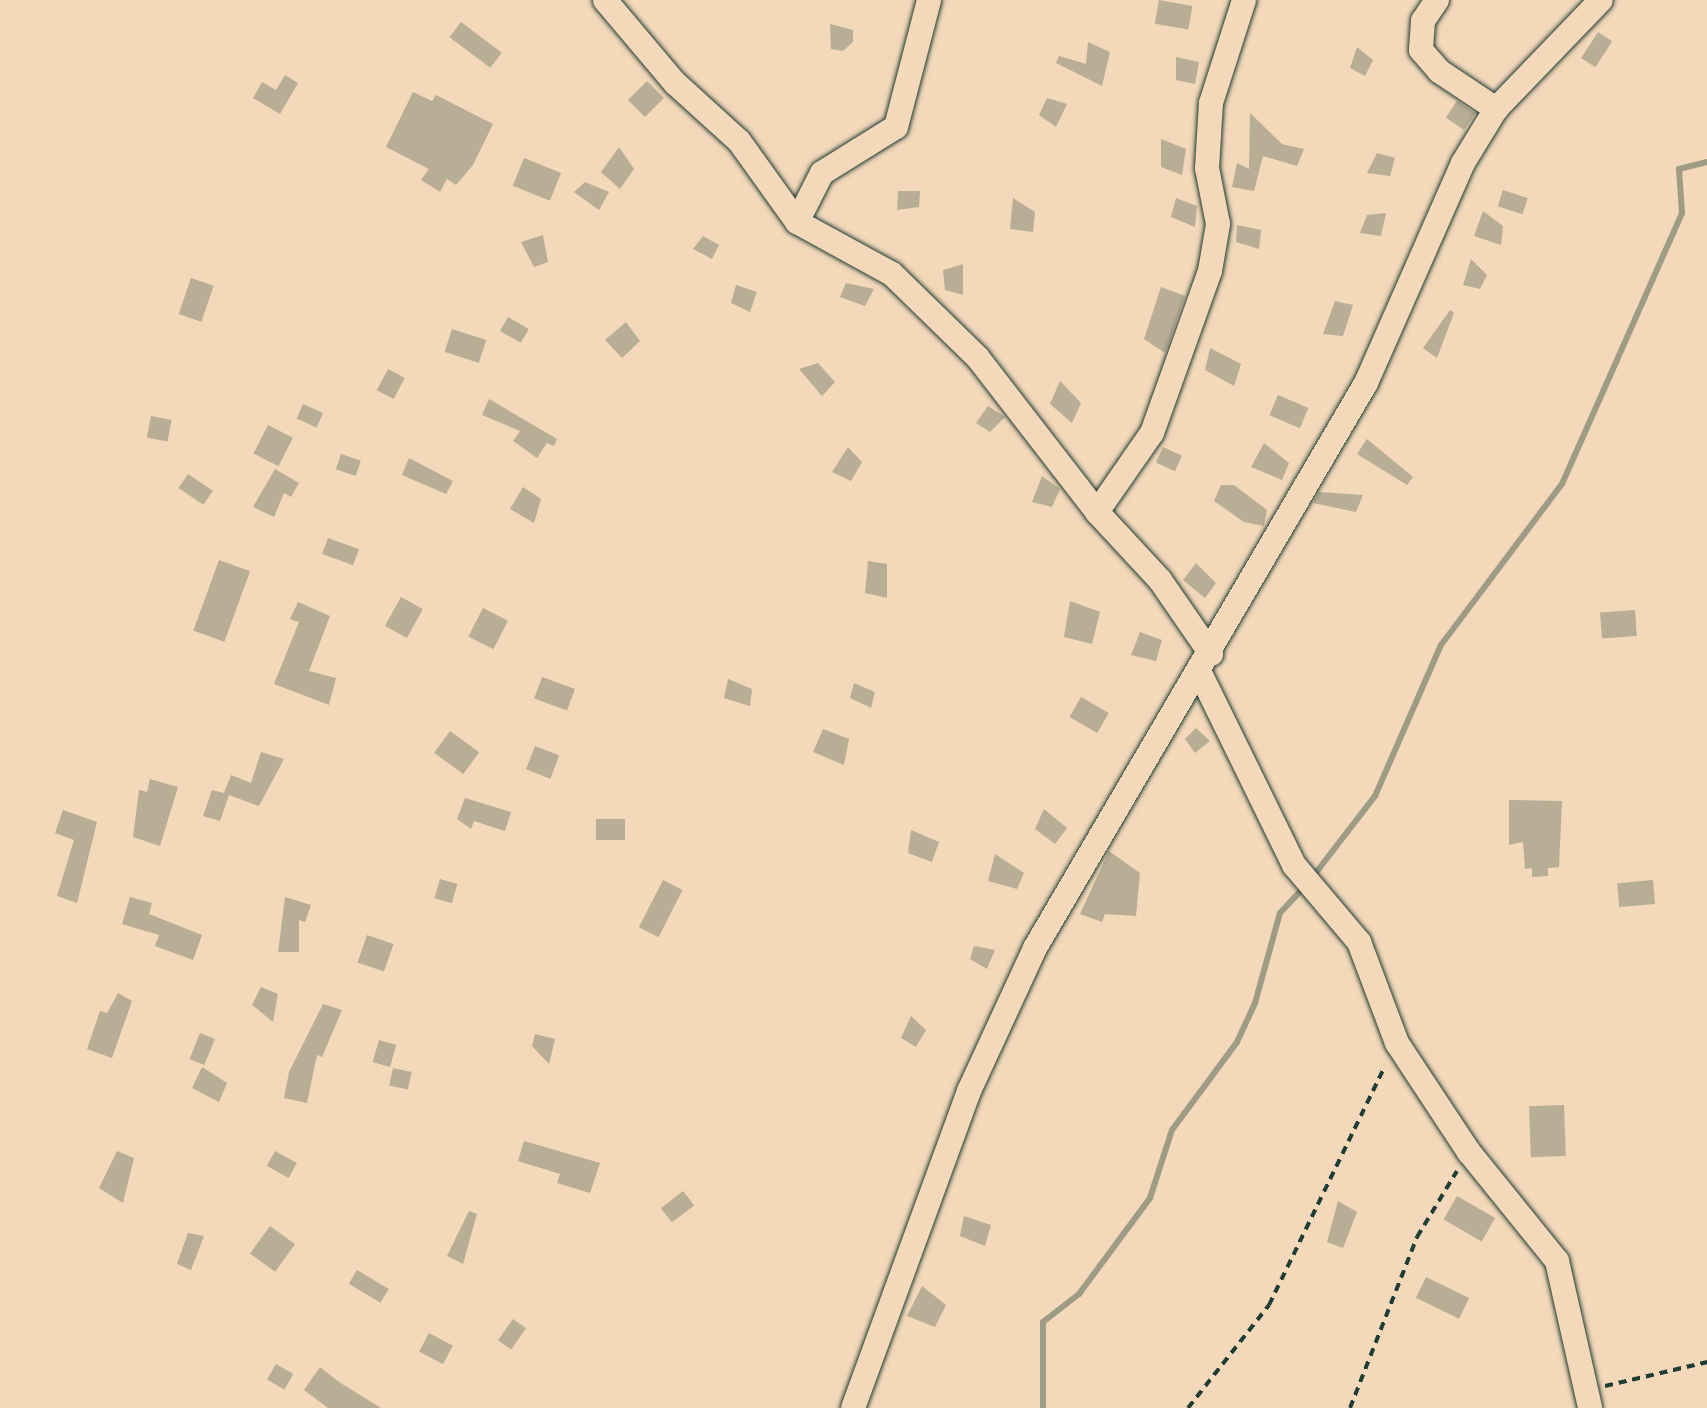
<!DOCTYPE html>
<style>
body{margin:0}
#map{position:relative;width:1707px;height:1408px;overflow:hidden;background:#f3d8ba;font-family:"Shantell Sans",sans-serif}
div>[style]{position:absolute}
[style*='--x']{left:calc(var(--x)*1px);top:calc(var(--y)*1px);width:calc(var(--w)*1px);rotate:calc(var(--a)*1deg)}
.stream>*{height:6px;margin:-3px;padding:0 3px;transform-origin:3px;border-radius:3px;background:#9f9c85}
.building>*{inset:0;background:#b8ad95;transform-origin:0 0}
.path>*{height:4px;margin-top:-2px;transform-origin:0;background:repeating-linear-gradient(90deg,#1f3d34 0 8px,transparent 0 14px)}
.roads{filter:drop-shadow(0 0 2px #1f3d34) drop-shadow(0 0 2px #1f3d34)}
.minor>*{height:24px;margin:-12px;padding:0 12px;transform-origin:12px;border-radius:12px;background:#f3d8ba}
span{translate:-50% -50%;white-space:nowrap;text-align:center;line-height:1.15;-webkit-text-stroke:7px #f3d8ba;paint-order:stroke}
</style>
<div id="map">
<div class="stream">
<div style="--x:1311;--y:879;--w:105;--a:-52.4"></div>
<div style="--x:1375;--y:796;--w:165;--a:-66.4"></div>
<div style="--x:1441;--y:645;--w:201;--a:-53.1"></div>
<div style="--x:1562;--y:484;--w:296;--a:-66.1"></div>
<div style="--x:1682;--y:213;--w:44;--a:-93.9"></div>
<div style="--x:1679;--y:169;--w:29;--a:-14"></div>
<div style="--x:1043;--y:1408;--w:86;--a:-90"></div>
<div style="--x:1043;--y:1322;--w:46;--a:-37.9"></div>
<div style="--x:1079;--y:1294;--w:119;--a:-53.5"></div>
<div style="--x:1150;--y:1198;--w:71;--a:-72.1"></div>
<div style="--x:1172;--y:1130;--w:109;--a:-53.5"></div>
<div style="--x:1237;--y:1042;--w:43;--a:-65.2"></div>
<div style="--x:1255;--y:1003;--w:93;--a:-74.5"></div>
<div style="--x:1280;--y:913;--w:35;--a:-47"></div>
</div>
<div class="building">
<div style="left:1159px;top:0;width:34px;height:24px;rotate:10deg"></div>
<div style="left:461px;top:22px;width:51px;height:19px;rotate:37deg"></div>
<div style="clip-path:polygon(830px 24px,853px 30px,853px 42px,843px 51px,831px 49px)"></div>
<div style="left:1598px;top:32px;width:17px;height:31px;rotate:33deg"></div>
<div style="clip-path:polygon(1088px 42px,1110px 52px,1102px 86px,1056px 63px,1059px 56px,1086px 64px)"></div>
<div style="clip-path:polygon(1357px 47px,1373px 60px,1365px 76px,1350px 68px)"></div>
<div style="clip-path:polygon(1176px 57px,1199px 62px,1195px 84px,1176px 80px)"></div>
<div style="clip-path:polygon(285px 75px,298px 83px,280px 114px,253px 98px,262px 82px,276px 90px)"></div>
<div style="left:647px;top:81px;width:24px;height:27px;rotate:45deg"></div>
<div style="clip-path:polygon(413px 92px,432px 101px,436px 95px,493px 124px,473px 165px,456px 185px,447px 179px,440px 192px,421px 180px,429px 169px,386px 147px)"></div>
<div style="clip-path:polygon(1047px 98px,1067px 104px,1056px 127px,1039px 115px)"></div>
<div style="left:1457px;top:101px;width:22px;height:20px;rotate:34deg"></div>
<div style="clip-path:polygon(1250px 113px,1282px 144px,1304px 149px,1297px 166px,1263px 156px,1254px 191px,1232px 187px,1237px 163px,1249px 169px)"></div>
<div style="clip-path:polygon(1161px 139px,1186px 149px,1182px 175px,1161px 167px)"></div>
<div style="clip-path:polygon(619px 147px,634px 169px,620px 189px,601px 172px)"></div>
<div style="clip-path:polygon(1377px 153px,1395px 158px,1390px 176px,1367px 173px)"></div>
<div style="left:524px;top:158px;width:40px;height:30px;rotate:22deg"></div>
<div style="clip-path:polygon(585px 182px,609px 192px,599px 210px,574px 192px)"></div>
<div style="left:1503px;top:190px;width:26px;height:17px;rotate:18deg"></div>
<div style="clip-path:polygon(898px 191px,920px 191px,919px 207px,897px 210px)"></div>
<div style="clip-path:polygon(1013px 198px,1035px 212px,1033px 232px,1010px 229px)"></div>
<div style="clip-path:polygon(1176px 198px,1197px 206px,1195px 227px,1171px 217px)"></div>
<div style="clip-path:polygon(1483px 211px,1503px 226px,1501px 245px,1474px 236px)"></div>
<div style="clip-path:polygon(1386px 213px,1381px 236px,1360px 233px,1367px 215px)"></div>
<div style="clip-path:polygon(1237px 225px,1261px 230px,1259px 249px,1236px 242px)"></div>
<div style="clip-path:polygon(543px 235px,548px 262px,534px 267px,521px 242px)"></div>
<div style="clip-path:polygon(703px 236px,719px 245px,712px 259px,693px 249px)"></div>
<div style="clip-path:polygon(1471px 259px,1487px 275px,1480px 289px,1463px 285px)"></div>
<div style="clip-path:polygon(963px 264px,963px 295px,945px 290px,943px 270px)"></div>
<div style="left:191px;top:278px;width:24px;height:38px;rotate:19deg"></div>
<div style="clip-path:polygon(846px 283px,874px 289px,865px 306px,840px 297px)"></div>
<div style="clip-path:polygon(736px 285px,757px 292px,750px 312px,731px 303px)"></div>
<div style="clip-path:polygon(1161px 287px,1185px 296px,1165px 353px,1144px 339px)"></div>
<div style="clip-path:polygon(1335px 301px,1353px 305px,1343px 336px,1323px 334px)"></div>
<div style="clip-path:polygon(1450px 310px,1454px 313px,1437px 358px,1423px 348px)"></div>
<div style="left:508px;top:317px;width:24px;height:16px;rotate:30deg"></div>
<div style="clip-path:polygon(626px 322px,640px 341px,622px 358px,605px 340px)"></div>
<div style="left:452px;top:329px;width:36px;height:24px;rotate:18deg"></div>
<div style="clip-path:polygon(1210px 348px,1241px 364px,1234px 386px,1205px 370px)"></div>
<div style="clip-path:polygon(818px 363px,835px 382px,822px 396px,799px 369px)"></div>
<div style="left:388px;top:369px;width:19px;height:24px;rotate:28deg"></div>
<div style="clip-path:polygon(1060px 381px,1081px 403px,1072px 423px,1050px 404px)"></div>
<div style="left:1278px;top:395px;width:33px;height:22px;rotate:23deg"></div>
<div style="clip-path:polygon(489px 399px,557px 439px,554px 446px,547px 443px,537px 458px,513px 441px,520px 431px,482px 415px)"></div>
<div style="left:303px;top:404px;width:22px;height:16px;rotate:24deg"></div>
<div style="clip-path:polygon(988px 406px,1005px 417px,990px 432px,976px 423px)"></div>
<div style="left:151px;top:416px;width:21px;height:22px;rotate:11deg"></div>
<div style="left:268px;top:425px;width:28px;height:32px;rotate:27deg"></div>
<div style="clip-path:polygon(1367px 439px,1413px 477px,1407px 485px,1357px 454px)"></div>
<div style="clip-path:polygon(1264px 443px,1289px 463px,1282px 480px,1251px 467px)"></div>
<div style="clip-path:polygon(848px 447px,862px 462px,851px 481px,832px 472px)"></div>
<div style="left:1163px;top:447px;width:21px;height:17px;rotate:25deg"></div>
<div style="left:341px;top:454px;width:21px;height:16px;rotate:19deg"></div>
<div style="clip-path:polygon(409px 458px,453px 481px,446px 494px,402px 475px)"></div>
<div style="clip-path:polygon(275px 469px,299px 483px,291px 497px,284px 493px,274px 517px,253px 507px)"></div>
<div style="left:188px;top:474px;width:30px;height:17px;rotate:34deg"></div>
<div style="clip-path:polygon(1042px 476px,1060px 489px,1052px 507px,1032px 502px)"></div>
<div style="clip-path:polygon(1221px 485px,1234px 485px,1267px 510px,1264px 526px,1244px 522px,1214px 501px)"></div>
<div style="clip-path:polygon(523px 487px,541px 499px,534px 523px,510px 509px)"></div>
<div style="clip-path:polygon(1319px 492px,1363px 495px,1356px 512px,1313px 503px)"></div>
<div style="left:328px;top:538px;width:33px;height:17px;rotate:20deg"></div>
<div style="left:219px;top:560px;width:33px;height:75px;rotate:20deg"></div>
<div style="clip-path:polygon(868px 561px,887px 564px,887px 598px,865px 593px)"></div>
<div style="clip-path:polygon(1196px 563px,1216px 583px,1205px 598px,1183px 580px)"></div>
<div style="left:401px;top:597px;width:25px;height:33px;rotate:29deg"></div>
<div style="clip-path:polygon(1070px 601px,1100px 612px,1092px 644px,1064px 637px)"></div>
<div style="clip-path:polygon(298px 602px,330px 616px,309px 671px,336px 678px,329px 705px,274px 684px,299px 622px,290px 619px)"></div>
<div style="left:483px;top:608px;width:28px;height:32px;rotate:27deg"></div>
<div style="left:1635px;top:610px;width:26px;height:35px;rotate:86deg"></div>
<div style="clip-path:polygon(1140px 632px,1162px 640px,1156px 661px,1131px 655px)"></div>
<div style="left:542px;top:677px;width:35px;height:23px;rotate:20deg"></div>
<div style="clip-path:polygon(728px 679px,752px 689px,750px 706px,724px 698px)"></div>
<div style="clip-path:polygon(854px 683px,875px 692px,871px 708px,850px 698px)"></div>
<div style="left:1081px;top:697px;width:32px;height:23px;rotate:30deg"></div>
<div style="clip-path:polygon(1196px 728px,1210px 741px,1195px 753px,1185px 739px)"></div>
<div style="clip-path:polygon(823px 729px,849px 739px,844px 765px,813px 752px)"></div>
<div style="left:450px;top:731px;width:36px;height:27px;rotate:36deg"></div>
<div style="left:535px;top:746px;width:26px;height:25px;rotate:21deg"></div>
<div style="clip-path:polygon(261px 752px,284px 759px,259px 806px,229px 795px,220px 821px,203px 816px,212px 790px,224px 793px,231px 775px,251px 783px)"></div>
<div style="clip-path:polygon(150px 779px,178px 787px,160px 846px,133px 837px,139px 790px,147px 792px)"></div>
<div style="clip-path:polygon(465px 798px,511px 812px,505px 831px,474px 821px,471px 829px,457px 819px)"></div>
<div style="clip-path:polygon(1509px 800px,1562px 801px,1559px 867px,1548px 868px,1548px 876px,1532px 877px,1532px 868px,1525px 869px,1523px 842px,1509px 845px)"></div>
<div style="clip-path:polygon(1044px 809px,1067px 828px,1055px 844px,1035px 829px)"></div>
<div style="clip-path:polygon(63px 810px,97px 822px,77px 903px,57px 896px,74px 840px,55px 833px)"></div>
<div style="left:596px;top:819px;width:29px;height:21px"></div>
<div style="clip-path:polygon(911px 830px,939px 842px,932px 862px,908px 853px)"></div>
<div style="clip-path:polygon(1109px 851px,1140px 873px,1136px 916px,1105px 914px,1102px 922px,1080px 914px)"></div>
<div style="clip-path:polygon(995px 854px,1024px 873px,1017px 889px,988px 881px)"></div>
<div style="left:440px;top:879px;width:18px;height:20px;rotate:16deg"></div>
<div style="left:663px;top:880px;width:22px;height:53px;rotate:27deg"></div>
<div style="left:1653px;top:880px;width:24px;height:36px;rotate:85deg"></div>
<div style="clip-path:polygon(130px 897px,152px 903px,149px 914px,202px 935px,193px 960px,155px 946px,159px 935px,122px 924px)"></div>
<div style="clip-path:polygon(285px 897px,311px 905px,305px 922px,299px 920px,299px 952px,278px 952px)"></div>
<div style="left:367px;top:935px;width:28px;height:29px;rotate:19deg"></div>
<div style="clip-path:polygon(974px 946px,995px 950px,987px 969px,970px 959px)"></div>
<div style="clip-path:polygon(261px 987px,278px 994px,273px 1022px,252px 1005px)"></div>
<div style="clip-path:polygon(118px 993px,132px 1001px,112px 1058px,87px 1049px,100px 1011px,107px 1013px)"></div>
<div style="clip-path:polygon(323px 1004px,342px 1010px,322px 1057px,317px 1055px,307px 1103px,284px 1098px,289px 1072px)"></div>
<div style="clip-path:polygon(911px 1016px,926px 1030px,916px 1047px,901px 1038px)"></div>
<div style="left:200px;top:1033px;width:16px;height:28px;rotate:22deg"></div>
<div style="clip-path:polygon(535px 1034px,555px 1039px,549px 1064px,532px 1046px)"></div>
<div style="left:379px;top:1040px;width:18px;height:23px;rotate:16deg"></div>
<div style="clip-path:polygon(202px 1067px,227px 1083px,219px 1102px,192px 1088px)"></div>
<div style="left:393px;top:1068px;width:19px;height:18px;rotate:12deg"></div>
<div style="left:1564px;top:1105px;width:51px;height:35px;rotate:88deg"></div>
<div style="clip-path:polygon(524px 1141px,600px 1163px,590px 1193px,557px 1183px,560px 1174px,518px 1161px)"></div>
<div style="clip-path:polygon(117px 1151px,134px 1158px,123px 1203px,99px 1188px)"></div>
<div style="left:275px;top:1151px;width:25px;height:17px;rotate:29deg"></div>
<div style="left:683px;top:1191px;width:18px;height:28px;rotate:52deg"></div>
<div style="left:1457px;top:1196px;width:44px;height:27px;rotate:30deg"></div>
<div style="clip-path:polygon(1338px 1201px,1357px 1212px,1343px 1248px,1327px 1242px)"></div>
<div style="clip-path:polygon(469px 1211px,477px 1214px,463px 1264px,447px 1256px)"></div>
<div style="clip-path:polygon(964px 1216px,991px 1225px,985px 1246px,960px 1236px)"></div>
<div style="left:270px;top:1226px;width:31px;height:34px;rotate:36deg"></div>
<div style="clip-path:polygon(188px 1233px,204px 1236px,191px 1270px,177px 1264px)"></div>
<div style="left:357px;top:1270px;width:37px;height:16px;rotate:31deg"></div>
<div style="left:1426px;top:1277px;width:48px;height:23px;rotate:26deg"></div>
<div style="clip-path:polygon(922px 1286px,946px 1305px,935px 1327px,907px 1316px)"></div>
<div style="left:513px;top:1319px;width:16px;height:26px;rotate:35deg"></div>
<div style="left:429px;top:1333px;width:27px;height:21px;rotate:28deg"></div>
<div style="left:276px;top:1364px;width:20px;height:18px;rotate:30deg"></div>
<div style="clip-path:polygon(320px 1367px,339px 1382px,381px 1408px,328px 1408px,304px 1390px)"></div>
</div>
<div class="path">
<div style="--x:1605;--y:1386;--w:105;--a:-13.2"></div>
<div style="--x:1188;--y:1408;--w:131;--a:-51.8"></div>
<div style="--x:1269;--y:1305;--w:266;--a:-64.1"></div>
<div style="--x:1350;--y:1408;--w:184;--a:-68.6"></div>
<div style="--x:1417;--y:1237;--w:77;--a:-58.8"></div>
</div>
<div class="roads">
<div class="minor">
<div style="--x:605;--y:0;--w:109;--a:49.9"></div>
<div style="--x:675;--y:83;--w:86;--a:42.2"></div>
<div style="--x:739;--y:141;--w:100;--a:54.4"></div>
<div style="--x:797;--y:222;--w:108;--a:28.7"></div>
<div style="--x:892;--y:274;--w:120;--a:44.3"></div>
<div style="--x:978;--y:358;--w:195;--a:52.3"></div>
<div style="--x:1097;--y:512;--w:93;--a:47.2"></div>
<div style="--x:1160;--y:580;--w:90;--a:55.4"></div>
<div style="--x:1437;--y:0;--w:25;--a:124"></div>
<div style="--x:1423;--y:21;--w:29;--a:94"></div>
<div style="--x:1421;--y:50;--w:28;--a:49"></div>
<div style="--x:1439;--y:71;--w:69;--a:33.7"></div>
<div style="--x:797;--y:222;--w:55;--a:-63"></div>
<div style="--x:822;--y:173;--w:87;--a:-31.9"></div>
<div style="--x:896;--y:127;--w:131;--a:-75.4"></div>
<div style="--x:1097;--y:512;--w:96;--a:-55.2"></div>
<div style="--x:1152;--y:433;--w:172;--a:-70.3"></div>
<div style="--x:1210;--y:271;--w:48;--a:-80.3"></div>
<div style="--x:1218;--y:224;--w:57;--a:-101.1"></div>
<div style="--x:1207;--y:168;--w:65;--a:-86.5"></div>
<div style="--x:1211;--y:103;--w:108;--a:-72.2"></div>
<div style="--x:1200;--y:673;--w:214;--a:63.9"></div>
<div style="--x:1294;--y:865;--w:101;--a:49.8"></div>
<div style="--x:1359;--y:942;--w:108;--a:69.4"></div>
<div style="--x:1397;--y:1043;--w:131;--a:56.6"></div>
<div style="--x:1469;--y:1152;--w:140;--a:51.1"></div>
<div style="--x:1557;--y:1261;--w:151;--a:77.3"></div>
<div style="--x:853;--y:1408;--w:338;--a:-69.9"></div>
<div style="--x:969;--y:1091;--w:157;--a:-65.2"></div>
<div style="--x:1035;--y:948;--w:655;--a:-59.64"></div>
<div style="--x:1366;--y:383;--w:240;--a:-66.2"></div>
<div style="--x:1463;--y:163;--w:63;--a:-58.6"></div>
<div style="--x:1496;--y:109;--w:151;--a:-46.1"></div>
</div>
</div>
</div>
